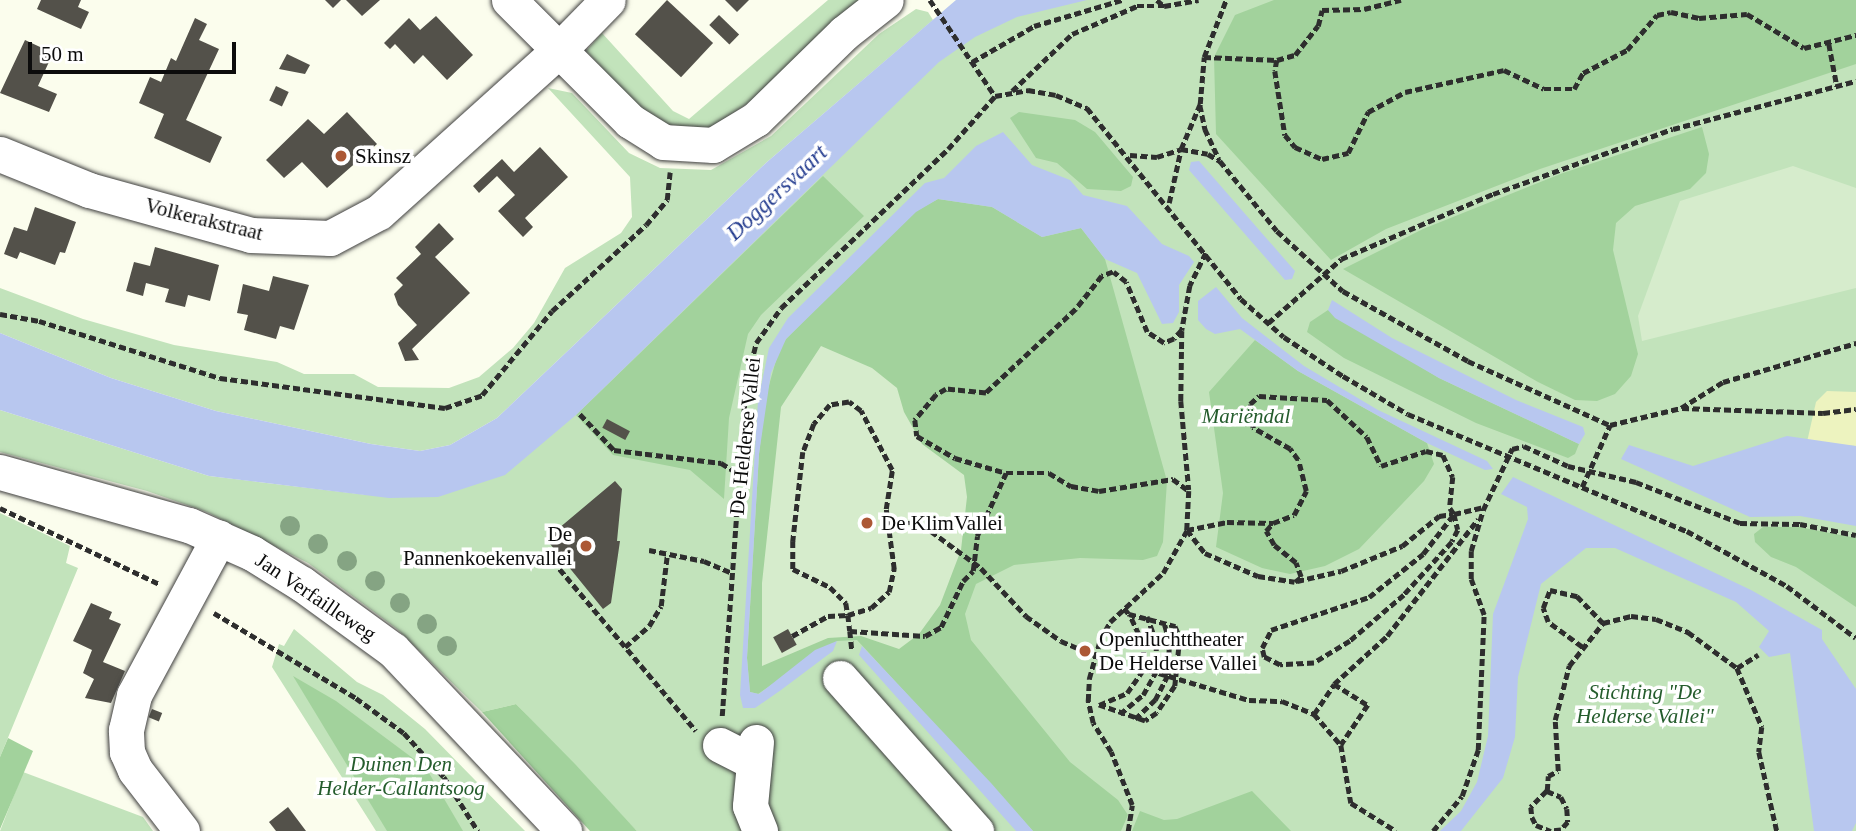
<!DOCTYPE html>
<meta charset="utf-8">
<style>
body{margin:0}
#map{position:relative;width:1856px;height:831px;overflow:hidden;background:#fbfded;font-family:Georgia,serif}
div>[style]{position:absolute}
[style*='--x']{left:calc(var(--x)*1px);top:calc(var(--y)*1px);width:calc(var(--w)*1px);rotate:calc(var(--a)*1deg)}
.green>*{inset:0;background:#c2e3bb}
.forest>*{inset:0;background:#a2d29c}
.sand>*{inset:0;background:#edf3bf}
.pitch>*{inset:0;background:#d6eccc}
.water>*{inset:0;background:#b8c7ef}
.building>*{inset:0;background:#53514a;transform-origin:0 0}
.path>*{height:4.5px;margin-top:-2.25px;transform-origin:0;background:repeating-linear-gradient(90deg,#2e2e2e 0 7px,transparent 0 10.5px)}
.roads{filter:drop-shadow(0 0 2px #3f3f3f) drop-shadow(0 0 2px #3f3f3f)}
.minor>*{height:35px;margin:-17.5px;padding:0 17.5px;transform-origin:17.5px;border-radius:17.5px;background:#fff}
.trees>*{width:20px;height:20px;margin:-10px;border-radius:50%;background:#85a483}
.dots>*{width:19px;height:19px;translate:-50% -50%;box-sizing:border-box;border:4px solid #fff;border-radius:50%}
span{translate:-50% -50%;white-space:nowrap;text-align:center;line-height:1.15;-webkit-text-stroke:7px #fff;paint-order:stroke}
.poi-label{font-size:21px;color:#0c0c0c}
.left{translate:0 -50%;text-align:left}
.right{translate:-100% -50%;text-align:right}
.street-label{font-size:21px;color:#0c0c0c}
.park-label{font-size:21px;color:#245c2c;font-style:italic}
.water-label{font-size:23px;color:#243c8f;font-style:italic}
.scale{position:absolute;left:28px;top:42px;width:208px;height:32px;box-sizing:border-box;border:4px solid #0c0c0c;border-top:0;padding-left:9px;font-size:21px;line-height:24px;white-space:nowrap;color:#0c0c0c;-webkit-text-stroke:5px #fff;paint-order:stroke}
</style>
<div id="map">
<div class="green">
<div style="clip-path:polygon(828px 0,861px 0,761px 94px,709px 130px,664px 124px,649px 117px,586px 51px,602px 33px,673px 111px,689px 119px)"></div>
<div style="clip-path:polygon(1056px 0,1856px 0,1856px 831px,637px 831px,516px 704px,482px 712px,397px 629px,308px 563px,207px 512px,147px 491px,0 452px,0 410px,209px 476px,368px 495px,469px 474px,974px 22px)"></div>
<div style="clip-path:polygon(916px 9px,928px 12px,933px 20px,767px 162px,497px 418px,450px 445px,420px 451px,371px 444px,216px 411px,111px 378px,0 333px,0 288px,83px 319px,174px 345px,277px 362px,304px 374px,354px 374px,378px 387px,449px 388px,479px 377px,513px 348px,534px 323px,565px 268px,621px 233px,632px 217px,630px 177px,548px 88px,572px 93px,629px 153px,660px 168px,711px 170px,771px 136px,879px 34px)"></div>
<div style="clip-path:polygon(0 513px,70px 546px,66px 563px,78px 568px,0 757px)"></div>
<div style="clip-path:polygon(294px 629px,357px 682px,383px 695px,425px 729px,525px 831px,376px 831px,272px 667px,279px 644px,284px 646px)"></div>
<div style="clip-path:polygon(23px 772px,143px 817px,153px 831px,0 831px)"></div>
</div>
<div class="forest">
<div style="clip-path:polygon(1274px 0,1856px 0,1856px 64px,1540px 169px,1386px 229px,1331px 260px,1216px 134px,1214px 57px,1235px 15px)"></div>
<div style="clip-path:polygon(1019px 112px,1075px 120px,1095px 132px,1133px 177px,1131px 186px,1121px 191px,1087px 189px,1057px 163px,1036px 158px,1010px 118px)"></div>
<div style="clip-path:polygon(1702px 127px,1709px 154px,1706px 173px,1690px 189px,1635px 206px,1616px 223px,1613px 250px,1638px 354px,1631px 376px,1615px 394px,1597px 401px,1575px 400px,1538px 382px,1343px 269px,1423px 229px,1563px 173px)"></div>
<div style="clip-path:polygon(823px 176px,864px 216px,761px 315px,748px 334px,729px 418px,724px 499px,690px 470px,613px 455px,576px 415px)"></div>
<div style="clip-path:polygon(938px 199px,992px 207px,1042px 237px,1081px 228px,1105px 259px,1167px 481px,1163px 542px,1157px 556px,1143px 560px,1080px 558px,1014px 565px,976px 584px,965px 614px,971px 640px,1070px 762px,1118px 800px,1128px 815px,1121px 831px,1033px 831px,857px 640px,837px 641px,758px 694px,750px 692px,747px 658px,759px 454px,766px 396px,778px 353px,786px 339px,846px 278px,916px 211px)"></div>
<div style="clip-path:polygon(1328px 310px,1439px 378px,1579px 444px,1575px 454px,1568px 458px,1476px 423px,1344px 358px,1307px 332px,1310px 322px)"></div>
<div style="clip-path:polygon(1255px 340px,1298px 371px,1427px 443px,1434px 464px,1424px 481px,1359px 549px,1325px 566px,1290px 574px,1262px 568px,1216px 547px,1223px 493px,1209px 392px)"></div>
<div style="clip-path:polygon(1763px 527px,1799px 527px,1856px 538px,1856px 607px,1796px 567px,1771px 557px,1755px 542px,1754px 534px)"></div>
<div style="clip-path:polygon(293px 676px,336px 701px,426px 768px,463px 831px,387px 831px)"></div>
<div style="clip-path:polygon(516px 704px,575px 764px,637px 831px,590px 831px,482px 712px)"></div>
<div style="clip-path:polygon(8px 738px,33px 751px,0 829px,0 757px)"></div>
<div style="clip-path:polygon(1252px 791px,1291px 831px,1132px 831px,1140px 811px,1164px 820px,1177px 819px)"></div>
</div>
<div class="sand">
<div style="clip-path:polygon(1827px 391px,1856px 392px,1856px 446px,1807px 442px,1816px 402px)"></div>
</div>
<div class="pitch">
<div style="clip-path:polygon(1793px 166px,1856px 188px,1856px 288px,1642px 341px,1638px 316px,1680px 201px)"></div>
<div style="clip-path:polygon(821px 346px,872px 368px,897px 388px,904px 412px,922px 444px,964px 475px,967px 497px,961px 550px,940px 605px,919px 634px,899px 649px,861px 636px,828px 638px,762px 666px,762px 583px,781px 407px)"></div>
</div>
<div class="water">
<div style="clip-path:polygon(956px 0,1087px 0,1017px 17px,975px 37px,939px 62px,576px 415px,505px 475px,438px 497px,389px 498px,209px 476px,0 410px,0 333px,111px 378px,216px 411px,371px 444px,420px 451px,450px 445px,497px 418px,767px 162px)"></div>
<div style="clip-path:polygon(1003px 132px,1032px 165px,1070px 180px,1083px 195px,1127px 206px,1162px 244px,1189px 256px,1194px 262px,1179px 285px,1179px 312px,1173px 323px,1162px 324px,1137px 273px,1105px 259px,1081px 228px,1042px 237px,992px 207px,938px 199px,916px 212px,786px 339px,771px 373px,759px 454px,747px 658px,750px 692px,759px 694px,815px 650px,837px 641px,833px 651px,781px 690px,755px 708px,743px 708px,740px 695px,758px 401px,769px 348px,788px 318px,925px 183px,944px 178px,976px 146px)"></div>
<div style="clip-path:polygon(1199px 161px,1295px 271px,1292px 279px,1285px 280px,1189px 170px,1191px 162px)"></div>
<div style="clip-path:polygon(1216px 287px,1242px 318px,1304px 366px,1378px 410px,1487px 461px,1493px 469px,1485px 470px,1427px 443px,1298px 371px,1240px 329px,1215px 334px,1206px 329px,1198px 320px,1198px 301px)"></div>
<div style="clip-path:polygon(1332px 300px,1392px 338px,1516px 400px,1583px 427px,1585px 434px,1579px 444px,1439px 378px,1335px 318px,1328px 310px)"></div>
<div style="clip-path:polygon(1787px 436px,1856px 446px,1856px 526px,1800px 516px,1750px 517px,1621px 459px,1629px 445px,1693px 466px)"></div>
<div style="clip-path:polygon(1513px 477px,1751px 590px,1822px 630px,1822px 639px,1856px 689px,1856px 823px,1852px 831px,1814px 831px,1790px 653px,1769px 657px,1759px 647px,1769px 631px,1736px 602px,1615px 548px,1586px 548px,1541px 584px,1518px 677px,1515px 737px,1503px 778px,1461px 831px,1440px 831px,1461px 811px,1477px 782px,1488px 736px,1493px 614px,1528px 519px,1527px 507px,1501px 494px)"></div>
<div style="clip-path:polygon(862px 646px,991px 783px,1033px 831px,1016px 831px,859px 655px)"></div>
</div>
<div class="building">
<div style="clip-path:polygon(41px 0,81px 0,78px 7px,89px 12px,81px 29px,37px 9px)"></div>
<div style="clip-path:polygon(325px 0,341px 0,333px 8px)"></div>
<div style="clip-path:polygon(346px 0,380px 0,362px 16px)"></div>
<div style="left:667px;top:0;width:63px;height:47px;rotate:43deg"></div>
<div style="clip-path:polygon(725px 0,749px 0,737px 12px)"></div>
<div style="left:719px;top:15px;width:28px;height:14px;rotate:44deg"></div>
<div style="clip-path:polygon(436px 16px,473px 55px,447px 80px,423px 55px,414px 64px,395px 44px,390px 49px,384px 43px,409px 18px,420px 30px)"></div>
<div style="clip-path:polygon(195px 18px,207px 24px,199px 40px,219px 49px,186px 120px,222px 137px,210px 163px,154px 138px,164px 114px,139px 103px,150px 77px,161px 82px,171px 58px,176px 61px)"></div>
<div style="clip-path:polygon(25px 40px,53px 53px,38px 86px,57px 94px,49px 112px,0 93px)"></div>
<div style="clip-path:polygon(287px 54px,310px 65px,305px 74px,279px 69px)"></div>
<div style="left:276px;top:86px;width:14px;height:16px;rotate:25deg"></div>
<div style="clip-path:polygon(347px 112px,377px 144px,327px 188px,302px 162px,284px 178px,266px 160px,308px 119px,324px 134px)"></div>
<div style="clip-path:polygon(540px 147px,568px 177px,525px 218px,533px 227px,523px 237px,498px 211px,515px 195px,497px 176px,479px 193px,473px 186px,502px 159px,514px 172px)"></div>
<div style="clip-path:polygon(35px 207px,76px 222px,65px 253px,60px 252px,55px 265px,20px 252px,17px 259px,4px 254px,14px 227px,27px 231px)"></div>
<div style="clip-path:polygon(439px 223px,454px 239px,435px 257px,470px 293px,412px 349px,419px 360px,405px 361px,398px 343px,417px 325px,398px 305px,394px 294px,403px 285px,396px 278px,421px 254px,415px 247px)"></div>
<div style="clip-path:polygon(155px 247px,219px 265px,210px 301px,188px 295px,185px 307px,165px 302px,169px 289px,146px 283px,143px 296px,126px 291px,134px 262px,150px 266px)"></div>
<div style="clip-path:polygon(273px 276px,309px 285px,294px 330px,280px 326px,276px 339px,244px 330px,248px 315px,237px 313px,243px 284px,269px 291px)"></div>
<div style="left:607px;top:419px;width:26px;height:10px;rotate:28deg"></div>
<div style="clip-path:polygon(615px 481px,622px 489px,617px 541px,620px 541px,611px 603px,603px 609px,546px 539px)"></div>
<div style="clip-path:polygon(91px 603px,112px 612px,109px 619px,121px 624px,103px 662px,125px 671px,111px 703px,85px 698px,94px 679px,83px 673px,92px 650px,73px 641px)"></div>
<div style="left:788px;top:629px;width:18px;height:17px;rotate:61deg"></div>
<div style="left:152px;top:709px;width:11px;height:9px;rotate:22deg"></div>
<div style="clip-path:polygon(288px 807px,306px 831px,276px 831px,269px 822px)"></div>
</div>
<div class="path">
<div style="--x:930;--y:0;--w:116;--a:55.9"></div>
<div style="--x:1157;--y:0;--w:9;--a:41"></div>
<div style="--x:1164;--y:6;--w:35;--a:-10"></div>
<div style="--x:1829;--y:44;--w:43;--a:79.2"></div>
<div style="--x:1204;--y:57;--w:73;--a:2.4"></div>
<div style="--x:1277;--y:60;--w:19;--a:-16"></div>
<div style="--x:1295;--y:55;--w:37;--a:-52"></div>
<div style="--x:1318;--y:26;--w:16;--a:-76"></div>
<div style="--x:1322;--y:10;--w:42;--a:-1.4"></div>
<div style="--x:1364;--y:9;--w:38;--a:-14"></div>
<div style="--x:1277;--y:60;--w:11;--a:100"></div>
<div style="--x:1275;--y:71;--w:65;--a:81.1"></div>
<div style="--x:1285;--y:135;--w:16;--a:50"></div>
<div style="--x:1295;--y:147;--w:30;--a:24"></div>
<div style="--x:1322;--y:159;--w:27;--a:-13"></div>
<div style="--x:1348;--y:153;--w:46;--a:-64"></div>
<div style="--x:1368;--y:112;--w:42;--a:-28.4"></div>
<div style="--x:1405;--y:92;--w:101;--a:-12.5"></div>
<div style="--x:1504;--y:70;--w:44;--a:25.4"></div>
<div style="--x:1544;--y:89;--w:30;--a:0"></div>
<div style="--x:1574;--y:89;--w:18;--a:-61"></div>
<div style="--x:1583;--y:73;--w:50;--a:-27.6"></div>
<div style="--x:1627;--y:50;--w:46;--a:-49.4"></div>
<div style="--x:1657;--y:15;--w:14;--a:-12"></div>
<div style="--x:1671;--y:12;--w:29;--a:12"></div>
<div style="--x:1699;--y:18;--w:48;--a:-4.8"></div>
<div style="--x:1747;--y:14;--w:66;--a:30.8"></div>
<div style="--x:1804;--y:48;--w:54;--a:-14"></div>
<div style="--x:972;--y:62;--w:72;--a:-30.1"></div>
<div style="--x:1034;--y:26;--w:92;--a:-16.5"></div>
<div style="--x:1012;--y:91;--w:83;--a:-43.5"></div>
<div style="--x:1072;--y:34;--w:71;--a:-23.3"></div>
<div style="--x:1137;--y:6;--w:27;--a:0"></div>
<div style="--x:995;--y:96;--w:34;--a:-10"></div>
<div style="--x:1028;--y:90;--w:28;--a:10"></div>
<div style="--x:1056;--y:95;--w:34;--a:23"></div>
<div style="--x:1087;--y:108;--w:245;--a:51.1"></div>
<div style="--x:1241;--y:299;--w:57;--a:41.5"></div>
<div style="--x:1284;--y:337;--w:71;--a:33.5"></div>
<div style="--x:1343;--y:376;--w:75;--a:30.3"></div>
<div style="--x:1408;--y:414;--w:303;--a:22.8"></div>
<div style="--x:1687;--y:531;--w:114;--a:28.8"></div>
<div style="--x:1787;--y:586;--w:86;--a:37"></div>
<div style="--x:1200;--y:105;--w:25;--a:78"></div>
<div style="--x:1205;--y:129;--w:33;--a:65"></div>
<div style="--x:1130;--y:155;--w:27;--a:4"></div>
<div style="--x:1157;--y:157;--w:25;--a:-18"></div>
<div style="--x:1181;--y:149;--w:27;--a:10"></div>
<div style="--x:1208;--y:154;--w:14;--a:30"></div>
<div style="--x:1220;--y:161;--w:90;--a:50.8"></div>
<div style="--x:1277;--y:231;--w:89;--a:42.3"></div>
<div style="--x:1343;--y:291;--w:143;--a:29.2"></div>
<div style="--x:1468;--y:361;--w:156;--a:24.3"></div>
<div style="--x:1169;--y:203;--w:55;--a:-77.5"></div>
<div style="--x:1181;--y:149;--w:49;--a:-67.1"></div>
<div style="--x:1200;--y:104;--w:47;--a:-85.1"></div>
<div style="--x:1204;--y:57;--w:61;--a:-68.9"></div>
<div style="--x:1206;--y:253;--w:37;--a:116"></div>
<div style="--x:1190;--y:286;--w:45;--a:100.3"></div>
<div style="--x:1182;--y:330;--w:12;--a:132"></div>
<div style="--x:1174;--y:339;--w:11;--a:158"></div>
<div style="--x:1164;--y:343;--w:20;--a:-147"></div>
<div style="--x:1147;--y:332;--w:54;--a:-112.8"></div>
<div style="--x:1126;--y:282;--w:16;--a:-142"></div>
<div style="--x:1113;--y:272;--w:12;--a:160"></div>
<div style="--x:1102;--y:276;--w:42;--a:128.2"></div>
<div style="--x:1076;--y:309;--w:123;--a:137"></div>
<div style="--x:986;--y:393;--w:40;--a:-174.3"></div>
<div style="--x:946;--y:389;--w:12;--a:149"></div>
<div style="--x:936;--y:395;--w:33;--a:130"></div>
<div style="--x:915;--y:420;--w:16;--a:83"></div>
<div style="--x:917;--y:436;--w:44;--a:30.1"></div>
<div style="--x:955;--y:458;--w:53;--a:16.4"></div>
<div style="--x:1006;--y:473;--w:43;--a:0"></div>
<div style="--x:1049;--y:473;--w:26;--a:31"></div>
<div style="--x:1071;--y:486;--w:28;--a:10"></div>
<div style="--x:1099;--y:491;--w:75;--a:-9.2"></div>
<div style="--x:1173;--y:479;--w:20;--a:37"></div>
<div style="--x:1189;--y:491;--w:39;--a:93"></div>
<div style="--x:1187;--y:530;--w:29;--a:52"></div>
<div style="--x:1205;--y:553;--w:58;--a:23.5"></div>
<div style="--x:1258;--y:576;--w:37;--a:9"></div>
<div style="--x:1295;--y:582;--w:8;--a:-40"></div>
<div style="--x:1301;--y:577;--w:15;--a:-110"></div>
<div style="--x:1296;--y:563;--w:28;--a:-141"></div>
<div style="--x:1274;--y:545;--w:16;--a:-120"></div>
<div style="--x:1266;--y:531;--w:11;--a:-49"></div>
<div style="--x:1273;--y:523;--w:22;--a:-21"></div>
<div style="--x:1294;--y:515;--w:27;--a:-63"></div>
<div style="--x:1306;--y:491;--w:32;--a:-104"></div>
<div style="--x:1298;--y:460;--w:14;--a:-126"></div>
<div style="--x:1290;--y:449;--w:43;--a:-150.4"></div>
<div style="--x:1253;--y:428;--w:24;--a:-97"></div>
<div style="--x:1250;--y:404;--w:12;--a:-42"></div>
<div style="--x:1259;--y:396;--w:68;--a:3.4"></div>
<div style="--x:1327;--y:400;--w:54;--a:42.8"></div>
<div style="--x:1367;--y:437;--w:32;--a:64"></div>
<div style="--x:1381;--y:466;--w:47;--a:-18.4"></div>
<div style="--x:1426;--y:451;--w:17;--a:13"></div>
<div style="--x:1443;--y:455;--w:24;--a:66"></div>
<div style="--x:1453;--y:477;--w:31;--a:96"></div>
<div style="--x:1450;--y:508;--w:7;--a:56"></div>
<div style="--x:1454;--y:514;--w:16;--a:76"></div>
<div style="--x:1458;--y:530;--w:13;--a:117"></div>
<div style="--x:1452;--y:542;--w:72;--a:132.2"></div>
<div style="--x:1404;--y:595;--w:71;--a:139.6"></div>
<div style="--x:1350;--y:641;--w:42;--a:148.6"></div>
<div style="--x:1314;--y:663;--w:34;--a:177"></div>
<div style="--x:1280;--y:665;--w:18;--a:-153"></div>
<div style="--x:1264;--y:657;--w:9;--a:-103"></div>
<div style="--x:1262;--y:648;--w:20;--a:-63"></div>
<div style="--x:1271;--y:630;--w:103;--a:-18.6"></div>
<div style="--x:1369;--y:597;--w:69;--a:-38.5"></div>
<div style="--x:1423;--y:554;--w:51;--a:-52.2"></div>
<div style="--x:1454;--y:514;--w:32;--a:-13"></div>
<div style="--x:0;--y:314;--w:40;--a:10"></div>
<div style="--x:39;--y:321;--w:190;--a:17.5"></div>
<div style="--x:220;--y:378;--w:227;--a:7.6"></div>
<div style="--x:445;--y:408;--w:39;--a:-19"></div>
<div style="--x:482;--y:395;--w:109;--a:-50.2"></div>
<div style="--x:552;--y:311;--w:127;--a:-42.5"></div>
<div style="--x:646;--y:225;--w:33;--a:-50"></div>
<div style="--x:667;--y:200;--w:28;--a:-84"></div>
<div style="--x:1268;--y:323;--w:97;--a:-41.2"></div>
<div style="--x:1341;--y:259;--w:165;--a:-23.2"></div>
<div style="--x:1493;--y:194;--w:191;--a:-19.9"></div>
<div style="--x:1673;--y:129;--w:189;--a:-14.7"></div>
<div style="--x:1182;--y:331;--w:70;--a:90.8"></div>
<div style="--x:1181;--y:401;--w:89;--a:84.9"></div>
<div style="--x:1682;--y:408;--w:141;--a:2"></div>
<div style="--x:1823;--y:413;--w:33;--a:-7"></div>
<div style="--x:580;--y:414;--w:50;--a:46.6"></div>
<div style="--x:614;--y:450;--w:108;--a:6.9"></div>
<div style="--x:721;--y:463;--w:21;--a:31"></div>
<div style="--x:1582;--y:487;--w:68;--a:-65.7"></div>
<div style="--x:1610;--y:425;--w:73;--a:-13.5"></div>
<div style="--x:1681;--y:408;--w:49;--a:-31.8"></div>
<div style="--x:1723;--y:382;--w:139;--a:-16.3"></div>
<div style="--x:0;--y:508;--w:176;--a:25.5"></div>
<div style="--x:886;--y:523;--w:25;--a:0"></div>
<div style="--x:911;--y:523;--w:22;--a:22"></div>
<div style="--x:931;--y:531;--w:62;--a:36.5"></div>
<div style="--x:981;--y:568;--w:66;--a:46.8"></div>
<div style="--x:1026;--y:616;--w:43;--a:35.5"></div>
<div style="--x:1061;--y:641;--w:36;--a:23"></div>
<div style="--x:649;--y:550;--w:56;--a:11.3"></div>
<div style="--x:704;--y:561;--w:30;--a:23"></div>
<div style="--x:553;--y:561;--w:222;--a:49.9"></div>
<div style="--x:1297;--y:581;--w:45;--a:-12.8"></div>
<div style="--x:1341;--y:571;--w:66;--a:-22.3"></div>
<div style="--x:1402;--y:546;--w:48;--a:-39"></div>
<div style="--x:1439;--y:516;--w:14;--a:-8"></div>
<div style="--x:1124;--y:608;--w:8;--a:50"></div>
<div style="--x:1129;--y:614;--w:48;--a:14.6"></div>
<div style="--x:1175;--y:626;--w:13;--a:67"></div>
<div style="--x:1180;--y:638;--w:48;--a:95.9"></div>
<div style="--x:1175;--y:686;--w:32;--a:124"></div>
<div style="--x:1157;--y:713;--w:14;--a:146"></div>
<div style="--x:1145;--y:721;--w:49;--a:-160.8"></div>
<div style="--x:1099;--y:705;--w:30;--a:-23"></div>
<div style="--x:1127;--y:693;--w:29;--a:-55"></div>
<div style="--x:1144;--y:669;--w:25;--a:-92"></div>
<div style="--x:1143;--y:644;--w:33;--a:-115"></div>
<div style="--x:214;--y:613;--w:165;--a:30.9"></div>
<div style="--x:356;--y:698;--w:59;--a:36.1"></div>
<div style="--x:404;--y:733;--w:59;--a:47.7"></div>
<div style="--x:444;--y:777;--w:64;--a:57.8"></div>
<div style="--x:850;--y:631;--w:75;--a:3.8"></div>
<div style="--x:925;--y:636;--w:18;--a:-29"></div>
<div style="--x:941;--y:627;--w:51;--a:-64.4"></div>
<div style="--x:963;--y:581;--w:14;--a:-45"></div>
<div style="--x:973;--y:571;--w:35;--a:-83"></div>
<div style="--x:977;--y:536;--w:69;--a:-65.3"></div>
<div style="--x:792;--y:636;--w:41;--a:-29.1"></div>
<div style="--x:828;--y:616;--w:20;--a:-3"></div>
<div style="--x:848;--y:615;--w:24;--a:-17"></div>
<div style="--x:871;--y:608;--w:24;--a:-42"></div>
<div style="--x:889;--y:592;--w:24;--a:-78"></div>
<div style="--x:894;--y:569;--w:61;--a:-97.6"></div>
<div style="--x:886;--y:509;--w:39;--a:-81"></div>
<div style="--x:892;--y:470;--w:67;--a:-117.7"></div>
<div style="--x:861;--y:411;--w:15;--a:-143"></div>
<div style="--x:849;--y:402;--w:19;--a:171"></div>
<div style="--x:830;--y:405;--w:25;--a:130"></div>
<div style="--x:814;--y:424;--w:30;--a:111"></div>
<div style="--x:803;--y:452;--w:90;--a:96.4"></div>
<div style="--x:793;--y:541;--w:28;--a:90"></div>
<div style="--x:793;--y:569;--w:41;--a:25.9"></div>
<div style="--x:830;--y:587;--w:23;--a:45"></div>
<div style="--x:846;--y:603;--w:12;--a:81"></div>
<div style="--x:848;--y:615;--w:16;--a:83"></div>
<div style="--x:850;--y:631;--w:20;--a:84"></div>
<div style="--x:625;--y:647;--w:32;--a:-41"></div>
<div style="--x:649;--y:626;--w:23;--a:-59"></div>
<div style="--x:661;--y:606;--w:50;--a:-83.2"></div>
<div style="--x:1582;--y:647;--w:42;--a:-143.7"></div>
<div style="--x:1548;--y:622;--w:15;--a:-110"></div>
<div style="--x:1543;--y:608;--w:19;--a:-69"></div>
<div style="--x:1550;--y:590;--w:28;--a:13"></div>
<div style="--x:1577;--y:596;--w:37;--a:46"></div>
<div style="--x:1139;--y:667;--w:115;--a:16.7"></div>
<div style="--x:1249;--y:700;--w:33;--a:2"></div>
<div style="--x:1282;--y:701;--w:35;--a:22"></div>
<div style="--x:1314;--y:714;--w:41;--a:48.9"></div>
<div style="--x:1341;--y:745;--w:59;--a:80.2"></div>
<div style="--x:1351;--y:803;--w:53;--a:31.9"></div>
<div style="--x:1737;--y:668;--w:25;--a:-32"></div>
<div style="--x:1334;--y:684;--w:72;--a:-42.2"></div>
<div style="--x:1387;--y:636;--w:148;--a:-52.1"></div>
<div style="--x:1120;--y:714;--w:30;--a:-40"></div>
<div style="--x:1143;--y:695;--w:26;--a:-61"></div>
<div style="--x:1156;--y:672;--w:30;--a:-90"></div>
<div style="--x:1156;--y:642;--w:27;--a:-110"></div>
<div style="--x:1314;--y:714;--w:36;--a:-56"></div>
<div style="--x:1334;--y:684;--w:40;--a:32"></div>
<div style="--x:1368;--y:705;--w:48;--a:124"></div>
<div style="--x:722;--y:716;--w:333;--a:-85.9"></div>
<div style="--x:746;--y:384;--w:42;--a:-76.3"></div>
<div style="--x:756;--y:343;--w:43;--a:-54.5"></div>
<div style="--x:781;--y:308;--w:231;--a:-43.6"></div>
<div style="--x:948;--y:149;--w:71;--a:-48.4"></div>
<div style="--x:1135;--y:719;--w:28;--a:-44"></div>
<div style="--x:1155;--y:700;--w:28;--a:-63"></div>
<div style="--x:1168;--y:675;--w:33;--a:-88"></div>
<div style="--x:1169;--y:642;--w:20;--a:-105"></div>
<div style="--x:1547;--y:791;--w:15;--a:-86"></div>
<div style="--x:1548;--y:776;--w:11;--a:-27"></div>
<div style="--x:1558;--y:771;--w:51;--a:-93.4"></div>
<div style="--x:1555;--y:720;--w:56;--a:-75.5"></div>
<div style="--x:1569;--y:666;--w:55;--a:-51.7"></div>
<div style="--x:1603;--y:623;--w:29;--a:-14"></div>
<div style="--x:1631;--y:616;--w:25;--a:7"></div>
<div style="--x:1656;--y:619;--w:35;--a:22"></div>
<div style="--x:1688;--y:632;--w:61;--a:36.3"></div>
<div style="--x:1737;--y:668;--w:64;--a:67"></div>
<div style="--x:1762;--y:727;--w:25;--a:97"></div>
<div style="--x:1759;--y:752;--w:81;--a:77.2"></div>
<div style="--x:1547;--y:791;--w:15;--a:23"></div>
<div style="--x:1561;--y:797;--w:13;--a:63"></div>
<div style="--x:1567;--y:809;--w:13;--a:86"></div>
<div style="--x:1568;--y:822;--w:11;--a:131"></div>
<div style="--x:1561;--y:830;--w:10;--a:174"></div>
<div style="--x:1547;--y:791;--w:23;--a:135"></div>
<div style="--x:1531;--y:807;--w:10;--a:84"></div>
<div style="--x:1532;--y:817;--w:9;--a:63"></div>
<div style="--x:1536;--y:825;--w:16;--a:22"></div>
<div style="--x:1128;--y:831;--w:26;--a:-81"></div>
<div style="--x:1132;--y:805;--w:57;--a:-111.6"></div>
<div style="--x:1111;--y:752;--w:34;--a:-122"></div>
<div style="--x:1093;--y:723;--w:23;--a:-103"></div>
<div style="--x:1088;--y:701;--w:22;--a:-87"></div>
<div style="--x:1089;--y:679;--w:41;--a:-74.2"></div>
<div style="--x:1100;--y:640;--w:21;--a:-61"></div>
<div style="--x:1110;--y:622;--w:72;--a:-42.8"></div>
<div style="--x:1163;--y:573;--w:49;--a:-60.8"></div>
<div style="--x:1187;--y:530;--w:41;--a:-11.3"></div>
<div style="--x:1227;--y:522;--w:46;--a:1.2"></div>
<div style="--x:1433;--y:831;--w:45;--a:-50.4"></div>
<div style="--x:1462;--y:796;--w:49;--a:-70.8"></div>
<div style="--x:1478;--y:750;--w:135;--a:-87.5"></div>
<div style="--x:1484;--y:615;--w:38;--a:-110"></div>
<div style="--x:1471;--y:579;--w:28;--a:-90"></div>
<div style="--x:1471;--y:551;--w:43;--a:-73.7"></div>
<div style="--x:1483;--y:510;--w:68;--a:-64.6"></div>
<div style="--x:1512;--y:449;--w:12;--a:-14"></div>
<div style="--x:1524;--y:446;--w:48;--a:24.4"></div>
<div style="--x:1568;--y:466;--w:70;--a:13.2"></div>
<div style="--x:1636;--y:482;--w:112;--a:21.5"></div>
<div style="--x:1740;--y:523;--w:60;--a:1"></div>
<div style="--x:1800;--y:524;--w:57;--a:11.1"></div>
</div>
<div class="roads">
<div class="minor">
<div style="--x:509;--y:0;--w:171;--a:45"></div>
<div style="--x:630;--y:121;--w:39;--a:32"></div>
<div style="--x:663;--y:142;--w:50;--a:3.4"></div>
<div style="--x:713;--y:145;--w:50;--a:-31.2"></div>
<div style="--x:756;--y:119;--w:123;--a:-44.3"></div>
<div style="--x:844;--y:33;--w:53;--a:-38.2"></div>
<div style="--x:0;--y:154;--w:96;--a:22"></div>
<div style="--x:89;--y:190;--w:168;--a:15.5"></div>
<div style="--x:251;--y:235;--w:79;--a:2.2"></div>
<div style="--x:330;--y:238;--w:55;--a:-28"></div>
<div style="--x:379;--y:212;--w:241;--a:-42"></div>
<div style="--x:558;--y:51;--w:71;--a:-45.6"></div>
<div style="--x:0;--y:472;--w:196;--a:15.7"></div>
<div style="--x:189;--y:525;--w:69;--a:24"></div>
<div style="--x:252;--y:553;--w:59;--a:31.8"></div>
<div style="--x:302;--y:584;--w:112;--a:36"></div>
<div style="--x:393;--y:650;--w:249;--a:46.6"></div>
<div style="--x:840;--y:678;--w:205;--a:48.4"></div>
<div style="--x:756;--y:742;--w:64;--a:95.4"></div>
<div style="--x:750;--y:806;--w:27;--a:68"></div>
<div style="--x:720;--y:745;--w:38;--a:27"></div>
<div style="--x:182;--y:831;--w:77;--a:-127.6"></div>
<div style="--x:135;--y:770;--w:20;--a:-114"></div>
<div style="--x:127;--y:752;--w:22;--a:-93"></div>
<div style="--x:126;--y:730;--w:36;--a:-77"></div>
<div style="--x:134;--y:695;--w:179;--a:-61.7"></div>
</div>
</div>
<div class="trees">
<div style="left:290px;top:526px"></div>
<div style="left:318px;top:544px"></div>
<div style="left:347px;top:561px"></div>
<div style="left:375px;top:581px"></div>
<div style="left:400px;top:603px"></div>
<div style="left:427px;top:624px"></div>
<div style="left:447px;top:646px"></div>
</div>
<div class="dots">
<div style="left:341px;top:156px;background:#ac5835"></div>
<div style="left:867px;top:523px;background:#ac5835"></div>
<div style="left:586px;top:546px;background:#ac5835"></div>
<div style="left:1085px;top:651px;background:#ac5835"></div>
</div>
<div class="poi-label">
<span class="left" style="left:355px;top:156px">Skinsz</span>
<span class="left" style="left:881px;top:523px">De KlimVallei</span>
<span class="right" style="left:572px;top:546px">De<br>Pannenkoekenvallei</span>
<span class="left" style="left:1099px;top:651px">Openluchttheater<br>De Helderse Vallei</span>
</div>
<div class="street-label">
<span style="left:204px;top:219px;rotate:14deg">Volkerakstraat</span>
<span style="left:745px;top:436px;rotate:-84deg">De Helderse Vallei</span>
<span style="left:316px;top:597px;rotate:34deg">Jan Verfailleweg</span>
</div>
<div class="park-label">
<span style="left:1246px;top:416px">Mariëndal</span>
<span style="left:1645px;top:704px">Stichting "De<br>Helderse Vallei"</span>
<span style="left:401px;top:776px">Duinen Den<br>Helder-Callantsoog</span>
</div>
<div class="water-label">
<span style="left:777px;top:193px;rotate:-43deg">Doggersvaart</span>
</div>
<div class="scale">50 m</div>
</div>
